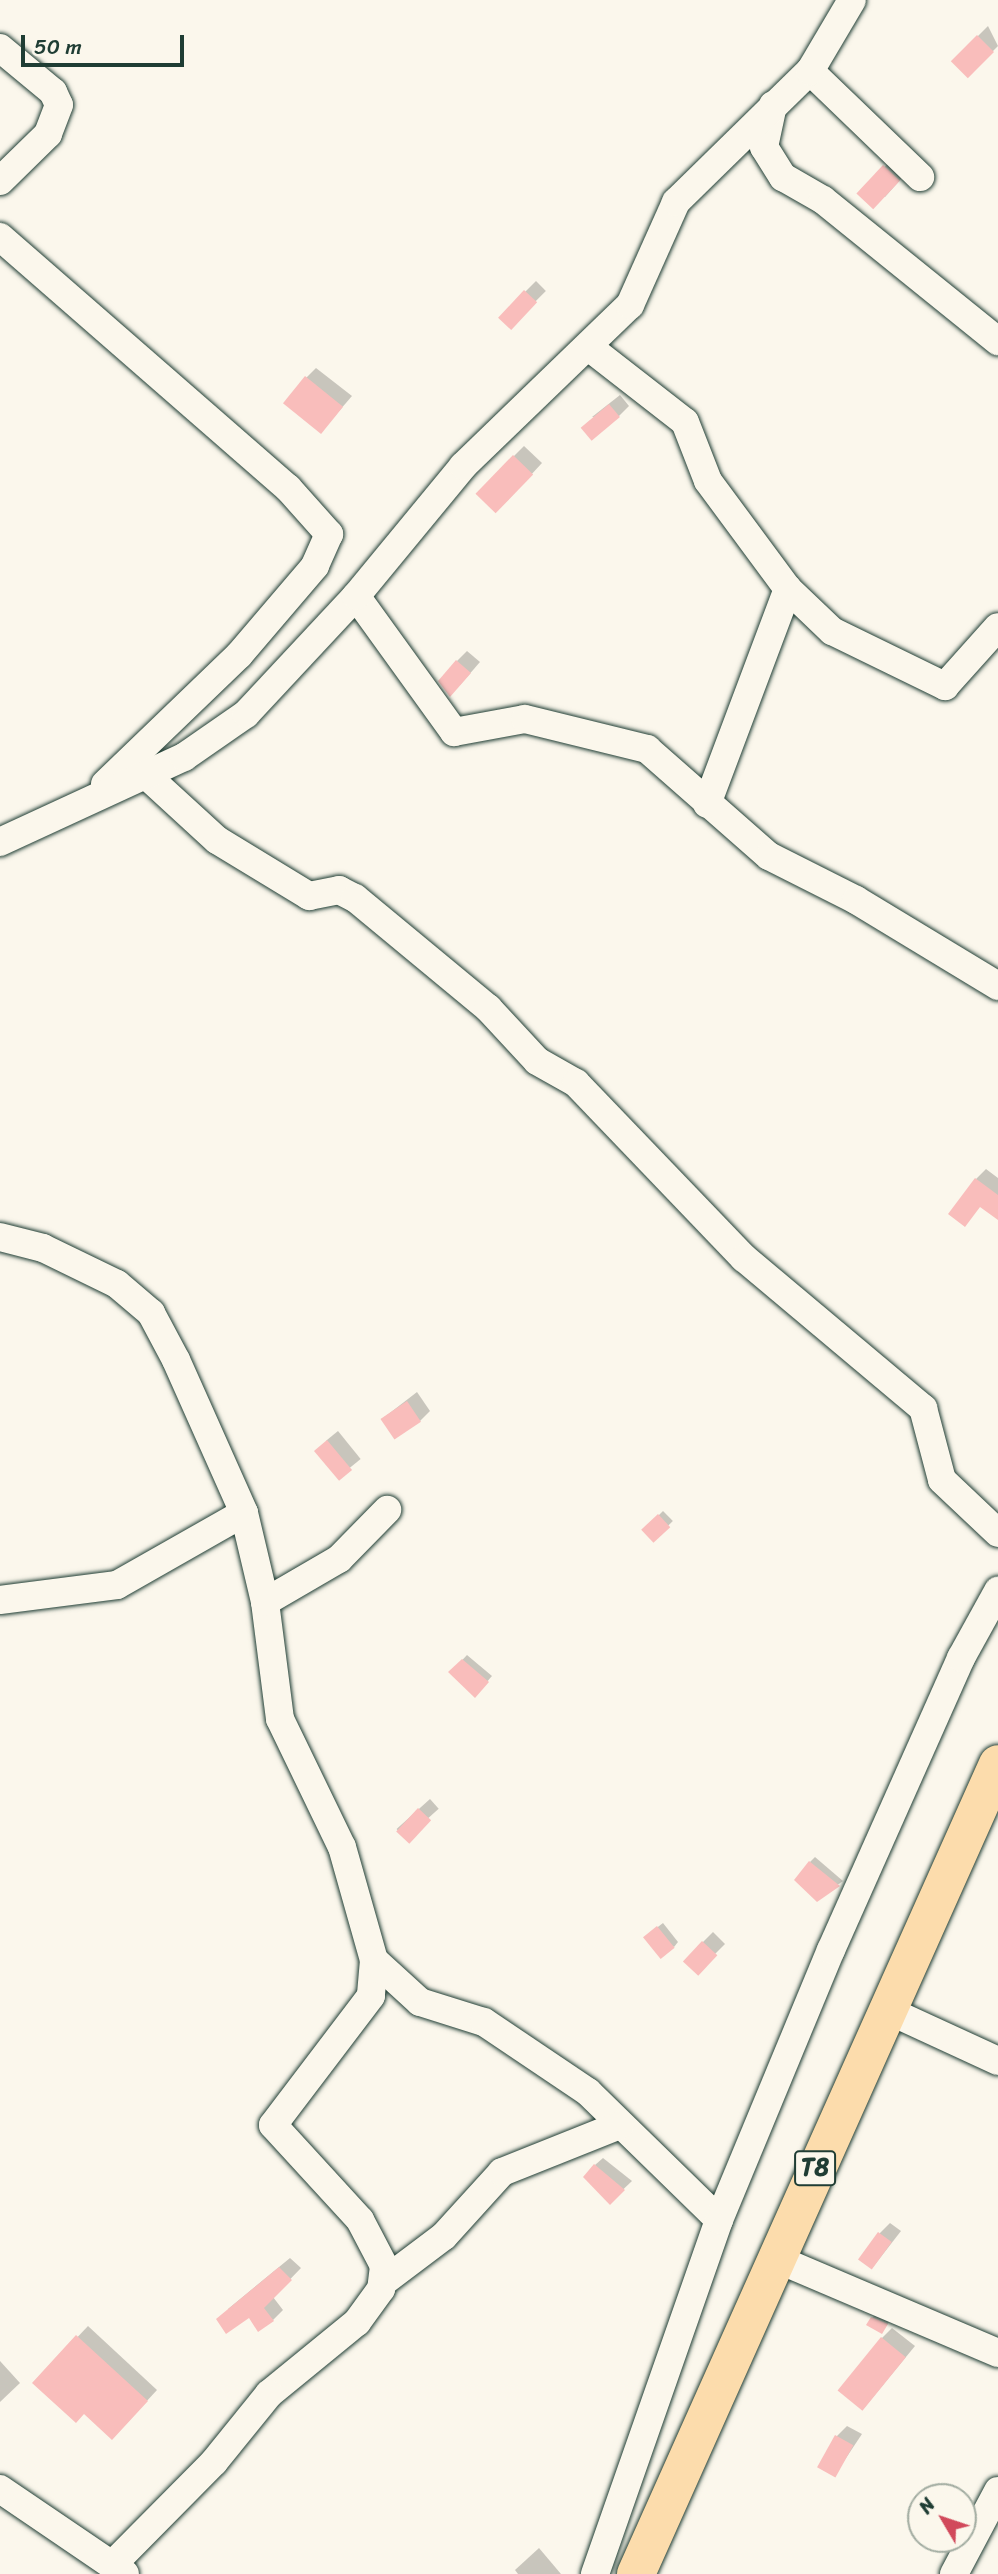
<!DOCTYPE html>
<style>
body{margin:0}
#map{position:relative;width:998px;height:2574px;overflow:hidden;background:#fbf7ec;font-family:Sriracha,sans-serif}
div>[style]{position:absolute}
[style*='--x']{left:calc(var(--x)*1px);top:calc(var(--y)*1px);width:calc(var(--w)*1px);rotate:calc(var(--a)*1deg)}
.shadow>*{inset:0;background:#0003;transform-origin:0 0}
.building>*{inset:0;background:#f9bdbb;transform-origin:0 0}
.roads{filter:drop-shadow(0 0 2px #1f3d34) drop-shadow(0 0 2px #1f3d34)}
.minor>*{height:28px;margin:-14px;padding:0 14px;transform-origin:14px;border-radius:14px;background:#fbf7ec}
.highway>*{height:38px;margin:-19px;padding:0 19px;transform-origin:19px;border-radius:19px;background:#fcdcac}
span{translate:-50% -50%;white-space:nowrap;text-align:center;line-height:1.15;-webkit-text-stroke:5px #fbf7ec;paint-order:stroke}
.shield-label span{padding:2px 5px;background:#fbf7ec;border:2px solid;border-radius:5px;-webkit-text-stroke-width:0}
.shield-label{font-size:24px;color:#1f3d34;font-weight:700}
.north{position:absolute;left:907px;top:2483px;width:70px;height:70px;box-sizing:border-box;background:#fbf7ec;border:2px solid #a3ada2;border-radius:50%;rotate:309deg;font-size:19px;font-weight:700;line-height:28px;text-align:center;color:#1f3d34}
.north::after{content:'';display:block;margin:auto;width:24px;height:32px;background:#d1495b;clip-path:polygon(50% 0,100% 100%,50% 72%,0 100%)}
.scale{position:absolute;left:21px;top:35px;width:163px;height:32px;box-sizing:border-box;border:4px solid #1f3d34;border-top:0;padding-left:9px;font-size:21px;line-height:24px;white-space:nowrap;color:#1f3d34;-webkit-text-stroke:5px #fbf7ec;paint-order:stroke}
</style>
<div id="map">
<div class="shadow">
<div style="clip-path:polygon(988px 26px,998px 46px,968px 76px,953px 61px)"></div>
<div style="clip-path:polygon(894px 156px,909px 170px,885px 197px,861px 195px)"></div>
<div style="left:536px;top:281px;width:14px;height:51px;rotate:45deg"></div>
<div style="clip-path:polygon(316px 368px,352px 396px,321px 432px,306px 378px)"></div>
<div style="clip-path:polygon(620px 395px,629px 406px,619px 416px,592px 417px)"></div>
<div style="clip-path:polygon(524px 446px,542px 463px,506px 502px,514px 456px)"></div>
<div style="clip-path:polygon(467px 651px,480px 662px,460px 685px,457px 661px)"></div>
<div style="clip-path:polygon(986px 1169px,998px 1178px,998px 1210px,981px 1205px,965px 1224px,976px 1179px)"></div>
<div style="clip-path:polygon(417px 1392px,430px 1411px,420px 1421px,382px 1419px)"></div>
<div style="left:338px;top:1431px;width:36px;height:15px;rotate:51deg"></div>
<div style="left:663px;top:1511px;width:14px;height:27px;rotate:45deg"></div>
<div style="clip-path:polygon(467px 1655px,492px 1676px,479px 1691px,451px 1672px)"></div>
<div style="left:430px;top:1799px;width:13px;height:45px;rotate:48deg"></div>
<div style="clip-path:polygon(815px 1857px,843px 1881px,817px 1900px,810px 1862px)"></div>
<div style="clip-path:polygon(663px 1923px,678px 1942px,674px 1947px,650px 1933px)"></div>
<div style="left:713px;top:1932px;width:17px;height:40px;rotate:45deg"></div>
<div style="clip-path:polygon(603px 2158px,632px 2181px,610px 2202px,595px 2165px)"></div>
<div style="clip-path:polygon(890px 2223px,901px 2231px,873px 2267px,880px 2233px)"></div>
<div style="clip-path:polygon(290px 2258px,301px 2268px,273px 2297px,283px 2310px,273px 2320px,228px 2309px)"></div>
<div style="clip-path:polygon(877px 2313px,891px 2319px,882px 2332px,872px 2318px)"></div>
<div style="clip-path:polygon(88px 2326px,157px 2390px,122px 2428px,34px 2383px)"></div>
<div style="clip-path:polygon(892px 2328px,915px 2346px,864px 2408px,882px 2338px)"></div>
<div style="clip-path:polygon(0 2361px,20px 2383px,0 2402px)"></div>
<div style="clip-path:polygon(847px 2426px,862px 2434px,834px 2476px,837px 2436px)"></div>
<div style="clip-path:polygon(539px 2548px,561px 2574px,518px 2574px,515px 2570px)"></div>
</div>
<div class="building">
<div style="left:977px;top:35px;width:24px;height:37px;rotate:45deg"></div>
<div style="left:883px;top:165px;width:23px;height:39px;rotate:43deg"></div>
<div style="left:524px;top:290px;width:18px;height:38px;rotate:43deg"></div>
<div style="left:305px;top:376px;width:49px;height:35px;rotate:39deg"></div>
<div style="left:609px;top:404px;width:17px;height:37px;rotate:50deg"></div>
<div style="left:513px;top:455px;width:28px;height:54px;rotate:44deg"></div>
<div style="clip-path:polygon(456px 660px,471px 673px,450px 697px,438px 681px)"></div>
<div style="clip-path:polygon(975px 1178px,998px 1195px,998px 1220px,980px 1207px,965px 1227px,948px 1214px)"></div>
<div style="left:407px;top:1401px;width:25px;height:32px;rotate:56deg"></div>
<div style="left:327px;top:1440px;width:39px;height:17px;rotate:50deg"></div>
<div style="left:658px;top:1514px;width:18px;height:23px;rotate:47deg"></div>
<div style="clip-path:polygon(462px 1659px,489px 1682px,475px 1698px,448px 1672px)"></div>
<div style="left:418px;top:1808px;width:18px;height:32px;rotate:43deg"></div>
<div style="clip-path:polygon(809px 1861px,840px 1886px,817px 1902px,794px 1880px)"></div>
<div style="left:657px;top:1926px;width:28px;height:18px;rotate:51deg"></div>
<div style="left:702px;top:1941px;width:21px;height:28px;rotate:43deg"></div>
<div style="clip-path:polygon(594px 2164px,625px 2190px,610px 2205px,583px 2177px)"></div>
<div style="left:878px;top:2232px;width:17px;height:34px;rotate:36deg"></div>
<div style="clip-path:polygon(279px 2267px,292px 2280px,264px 2308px,274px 2321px,258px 2332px,249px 2318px,226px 2334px,216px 2319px)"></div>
<div style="clip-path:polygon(871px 2317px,888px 2324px,882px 2334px,866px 2325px)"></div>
<div style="clip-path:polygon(76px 2335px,148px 2401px,112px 2440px,84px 2414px,76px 2423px,32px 2383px)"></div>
<div style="left:881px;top:2337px;width:32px;height:69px;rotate:39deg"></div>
<div style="left:835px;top:2435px;width:21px;height:37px;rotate:29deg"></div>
</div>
<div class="roads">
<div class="minor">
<div style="--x:0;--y:48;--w:69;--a:39.7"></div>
<div style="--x:53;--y:92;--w:14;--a:65"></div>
<div style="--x:59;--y:105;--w:31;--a:111"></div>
<div style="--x:48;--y:134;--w:67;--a:135.6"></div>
<div style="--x:810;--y:71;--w:153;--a:43.9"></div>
<div style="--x:773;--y:105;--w:43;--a:102.1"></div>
<div style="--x:764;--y:147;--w:36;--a:58"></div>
<div style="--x:783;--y:177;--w:46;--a:29.9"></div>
<div style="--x:823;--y:200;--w:225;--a:38.9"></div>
<div style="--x:0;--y:237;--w:382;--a:41.1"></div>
<div style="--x:288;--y:488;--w:62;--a:48.3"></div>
<div style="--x:329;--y:534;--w:35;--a:114"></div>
<div style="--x:315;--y:566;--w:117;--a:130.5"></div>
<div style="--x:239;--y:655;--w:186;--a:136.1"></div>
<div style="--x:590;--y:348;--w:120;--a:37.9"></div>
<div style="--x:685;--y:422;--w:63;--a:68.7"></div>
<div style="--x:708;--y:481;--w:134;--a:53.5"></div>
<div style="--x:788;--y:589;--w:61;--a:43.7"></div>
<div style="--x:832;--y:631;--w:126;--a:26"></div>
<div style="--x:945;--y:686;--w:79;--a:-48.1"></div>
<div style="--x:356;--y:596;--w:168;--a:54.2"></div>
<div style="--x:454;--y:732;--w:72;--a:-10.4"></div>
<div style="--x:525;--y:719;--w:126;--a:13.8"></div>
<div style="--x:647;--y:749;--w:162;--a:41.3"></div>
<div style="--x:769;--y:856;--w:97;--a:26.8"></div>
<div style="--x:856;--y:900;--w:166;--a:31.2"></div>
<div style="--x:146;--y:775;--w:96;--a:42.5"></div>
<div style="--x:217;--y:840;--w:108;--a:31.3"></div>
<div style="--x:309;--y:896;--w:31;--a:-11"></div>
<div style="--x:339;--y:890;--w:18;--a:27"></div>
<div style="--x:355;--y:898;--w:173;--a:39.6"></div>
<div style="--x:488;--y:1008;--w:72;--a:47.2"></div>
<div style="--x:537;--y:1061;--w:45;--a:29.4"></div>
<div style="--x:576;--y:1083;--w:243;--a:46.2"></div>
<div style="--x:744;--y:1258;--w:234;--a:40"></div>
<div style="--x:923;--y:1408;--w:74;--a:75.2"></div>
<div style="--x:942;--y:1480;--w:77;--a:43.4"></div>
<div style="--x:707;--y:804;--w:230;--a:-69.4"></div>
<div style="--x:0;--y:842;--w:203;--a:-24.8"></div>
<div style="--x:184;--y:757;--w:75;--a:-34.7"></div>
<div style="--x:246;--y:714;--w:161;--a:-47"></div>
<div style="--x:356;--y:596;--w:168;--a:-50.5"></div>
<div style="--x:463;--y:466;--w:232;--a:-44"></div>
<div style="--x:630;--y:305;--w:113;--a:-65.9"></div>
<div style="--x:676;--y:202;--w:187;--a:-44.4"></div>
<div style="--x:810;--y:71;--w:82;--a:-59.4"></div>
<div style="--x:0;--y:1237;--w:44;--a:14.3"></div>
<div style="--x:43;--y:1248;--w:82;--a:25.9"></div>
<div style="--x:117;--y:1284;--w:45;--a:40.5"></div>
<div style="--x:151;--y:1313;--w:53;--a:62"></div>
<div style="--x:176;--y:1360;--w:167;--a:66"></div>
<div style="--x:244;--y:1513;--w:91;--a:76.7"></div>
<div style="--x:265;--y:1602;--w:118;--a:82.7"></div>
<div style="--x:280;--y:1719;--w:142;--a:64.2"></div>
<div style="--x:342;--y:1847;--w:117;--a:74.2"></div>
<div style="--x:374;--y:1960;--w:36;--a:95"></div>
<div style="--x:371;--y:1996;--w:162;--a:127.2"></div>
<div style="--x:273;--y:2125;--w:129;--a:47.5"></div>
<div style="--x:360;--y:2220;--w:52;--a:62.4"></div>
<div style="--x:384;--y:2266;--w:23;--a:97"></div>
<div style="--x:381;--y:2289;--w:41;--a:126"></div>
<div style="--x:357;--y:2322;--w:114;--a:140.7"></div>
<div style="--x:269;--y:2394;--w:87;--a:129"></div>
<div style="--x:214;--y:2462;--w:144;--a:134.7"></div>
<div style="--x:0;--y:1600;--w:118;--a:-7.3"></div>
<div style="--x:117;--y:1585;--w:146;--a:-29.6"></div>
<div style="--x:265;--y:1602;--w:86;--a:-30.2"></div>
<div style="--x:339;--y:1559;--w:69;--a:-45.6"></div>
<div style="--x:374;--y:1960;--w:62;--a:42.4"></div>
<div style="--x:420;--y:2002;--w:67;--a:17.4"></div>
<div style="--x:484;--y:2022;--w:125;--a:33.9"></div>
<div style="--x:588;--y:2092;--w:183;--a:44.3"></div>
<div style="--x:885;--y:2009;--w:124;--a:24.7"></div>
<div style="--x:775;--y:2258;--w:242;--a:23.1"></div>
<div style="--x:383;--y:2282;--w:76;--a:-37"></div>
<div style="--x:444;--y:2236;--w:86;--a:-47.8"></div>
<div style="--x:502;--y:2172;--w:127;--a:-21.7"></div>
<div style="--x:0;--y:2489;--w:151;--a:34.2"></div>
<div style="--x:595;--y:2574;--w:375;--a:-70.7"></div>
<div style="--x:719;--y:2220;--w:292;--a:-67.5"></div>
<div style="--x:831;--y:1950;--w:320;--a:-66"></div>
<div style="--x:961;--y:1658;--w:77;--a:-61.1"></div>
<div style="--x:954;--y:2574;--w:94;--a:-62.1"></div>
</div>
<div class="highway">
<div style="--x:636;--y:2574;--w:887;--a:-65.92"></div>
</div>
</div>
<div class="shield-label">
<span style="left:815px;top:2168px">T8</span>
</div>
<div class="north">N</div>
<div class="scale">50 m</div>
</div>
